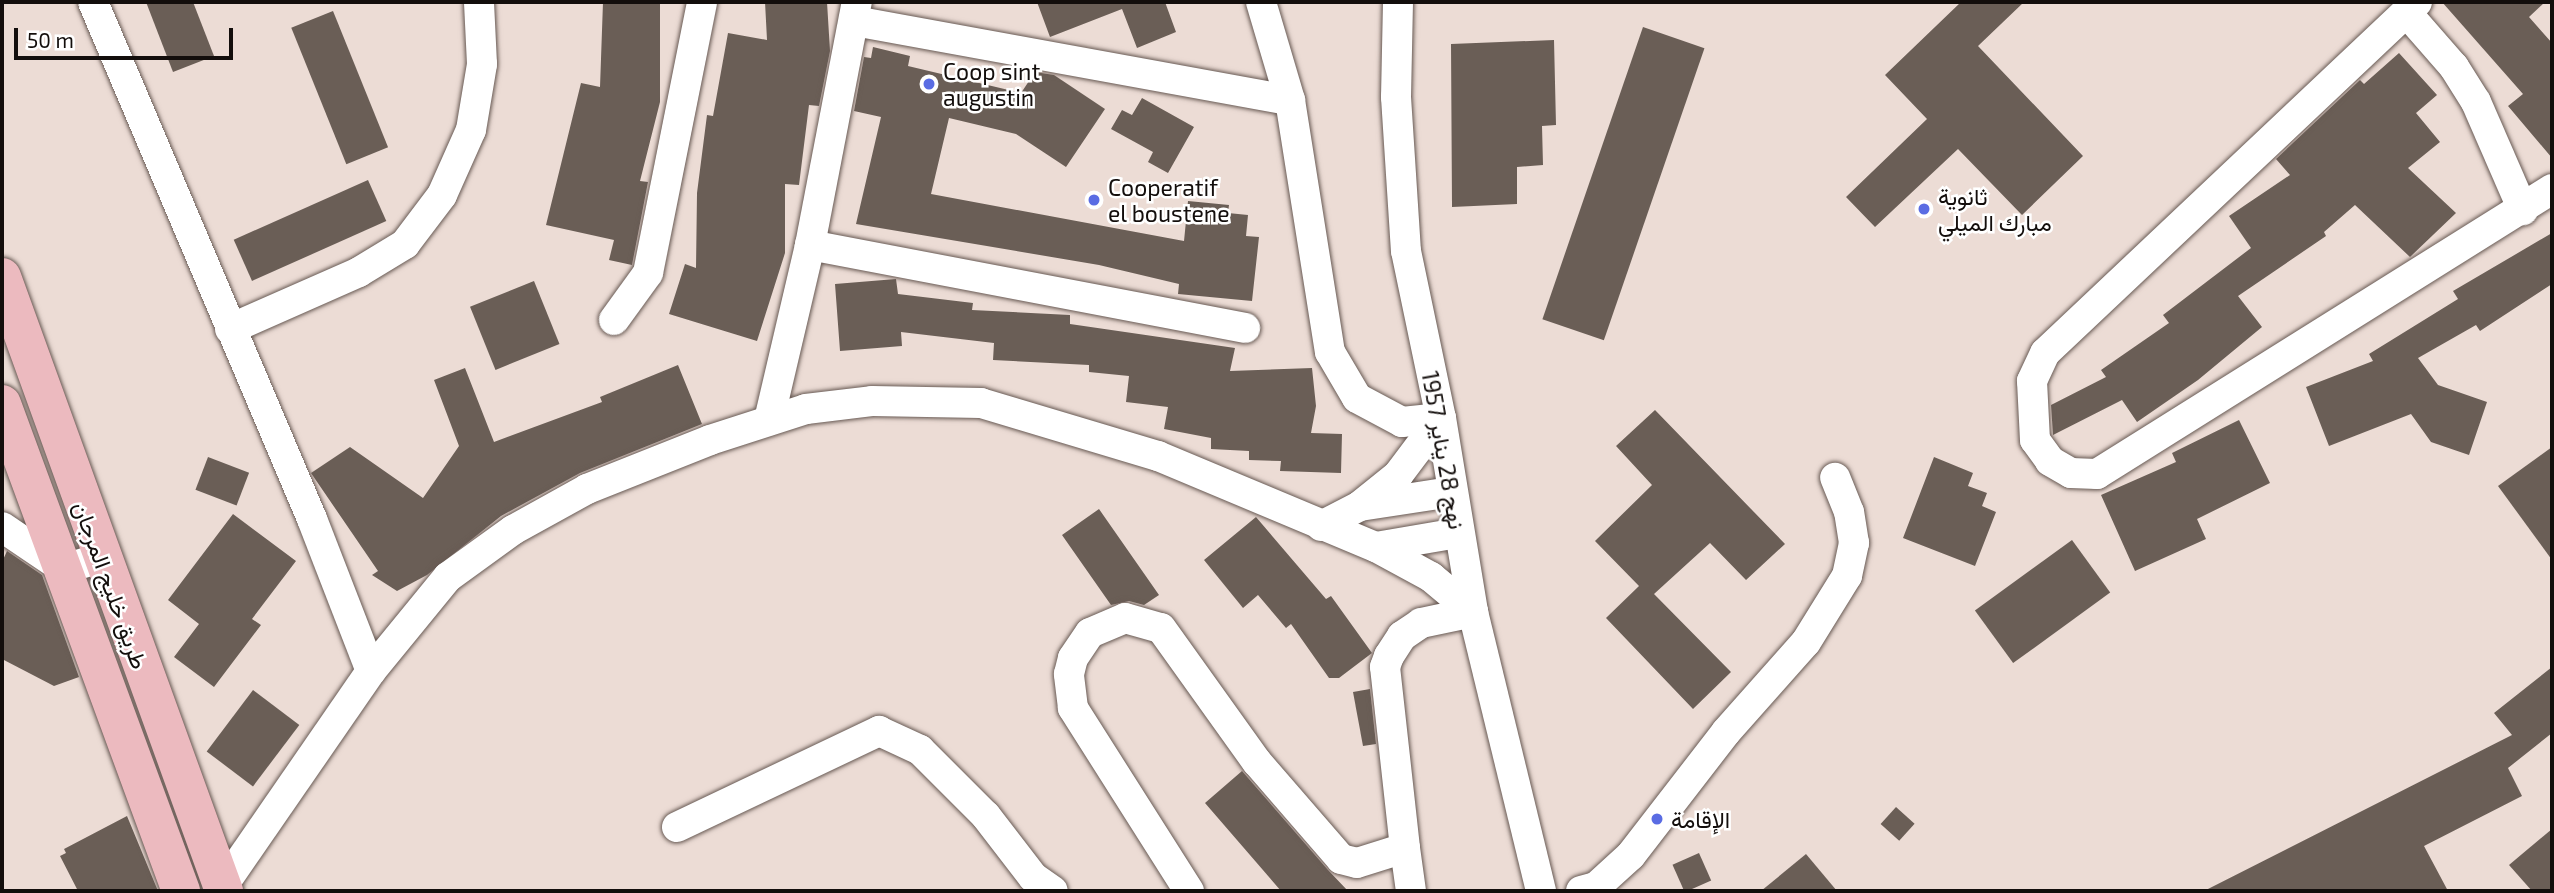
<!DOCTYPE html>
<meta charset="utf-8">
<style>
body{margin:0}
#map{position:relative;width:2554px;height:893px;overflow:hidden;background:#ecdcd5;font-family:"Exo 2",Vazirmatn,sans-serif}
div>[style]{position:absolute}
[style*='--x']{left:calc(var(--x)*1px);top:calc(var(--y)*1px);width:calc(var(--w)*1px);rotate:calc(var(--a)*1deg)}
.building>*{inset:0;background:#6a5e56;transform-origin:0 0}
.roads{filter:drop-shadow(0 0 2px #675953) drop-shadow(0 0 2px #675953)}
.minor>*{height:30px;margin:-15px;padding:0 15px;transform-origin:15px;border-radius:15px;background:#fff}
.major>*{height:38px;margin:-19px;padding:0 19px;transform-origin:19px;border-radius:19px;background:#ecbabf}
.dots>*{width:19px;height:19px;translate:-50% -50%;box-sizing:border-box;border:4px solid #fff;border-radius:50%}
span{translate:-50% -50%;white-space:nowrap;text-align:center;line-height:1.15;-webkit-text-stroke:5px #fff;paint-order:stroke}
.poi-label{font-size:23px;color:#130e0c}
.left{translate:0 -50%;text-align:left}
.street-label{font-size:23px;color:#130e0c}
.frame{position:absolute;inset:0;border:4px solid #130e0c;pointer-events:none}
.scale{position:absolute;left:14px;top:28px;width:219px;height:32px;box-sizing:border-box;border:4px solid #130e0c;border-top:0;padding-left:9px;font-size:21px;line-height:24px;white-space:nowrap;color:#130e0c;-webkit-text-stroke:5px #fff;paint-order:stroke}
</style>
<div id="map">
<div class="building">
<div style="clip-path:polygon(146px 2px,193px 2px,214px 56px,173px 72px)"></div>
<div style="clip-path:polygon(603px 2px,660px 2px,660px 102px,640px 181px,648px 182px,632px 265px,609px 260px,614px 240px,546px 225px,581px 83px,600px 87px)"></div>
<div style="clip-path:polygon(765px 2px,827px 2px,830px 51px,819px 106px,809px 105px,799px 185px,785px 184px,785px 253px,757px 341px,669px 314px,685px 264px,696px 268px,697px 193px,707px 115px,713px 116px,728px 33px,767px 40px)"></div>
<div style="clip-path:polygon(1037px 2px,1165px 2px,1176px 32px,1137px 48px,1122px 9px,1050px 37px)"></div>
<div style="clip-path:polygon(1961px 2px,2024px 2px,1978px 46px,2083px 156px,2022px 215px,1958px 149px,1875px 227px,1846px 197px,1927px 119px,1885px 75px)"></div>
<div style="clip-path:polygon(2442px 2px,2545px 2px,2529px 17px,2552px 43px,2552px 158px,2508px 106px,2523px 94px)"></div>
<div style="left:333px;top:11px;width:147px;height:45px;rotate:68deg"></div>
<div style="left:1643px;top:27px;width:65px;height:309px;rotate:19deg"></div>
<div style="clip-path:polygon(1554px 40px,1556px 125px,1542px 126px,1543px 165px,1517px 167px,1517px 204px,1452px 207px,1451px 44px)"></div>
<div style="clip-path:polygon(873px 47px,910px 56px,908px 66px,1021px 93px,1035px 72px,1054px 75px,1105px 109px,1066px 167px,1016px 134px,949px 118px,931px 194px,1184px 241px,1188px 201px,1229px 205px,1228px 213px,1248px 215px,1246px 236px,1259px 237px,1252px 301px,1178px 294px,1179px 284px,1099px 265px,856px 224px,881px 117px,854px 111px,864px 57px,871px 58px)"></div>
<div style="clip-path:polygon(2399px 53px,2437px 95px,2416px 113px,2440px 142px,2408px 168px,2456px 213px,2410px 257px,2355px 205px,2324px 232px,2326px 236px,2238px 296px,2262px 327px,2198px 380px,2137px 422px,2122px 400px,2053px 435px,2051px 405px,2106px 377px,2101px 370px,2169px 323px,2163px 315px,2251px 248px,2229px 216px,2290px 175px,2276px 159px,2360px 80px,2364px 84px)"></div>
<div style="clip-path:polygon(1142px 98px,1194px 127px,1168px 173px,1148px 162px,1153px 152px,1111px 129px,1122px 110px,1132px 115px)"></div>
<div style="left:368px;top:180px;width:45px;height:147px;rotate:66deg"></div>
<div style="clip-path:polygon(2552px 233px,2552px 284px,2480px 331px,2476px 325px,2418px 358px,2438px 385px,2487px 402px,2469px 455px,2431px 442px,2411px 414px,2329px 446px,2306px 387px,2373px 361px,2369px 354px,2458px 299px,2453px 291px)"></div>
<div style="clip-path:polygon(896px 279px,898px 294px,973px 303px,972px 310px,1070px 315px,1070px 324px,1235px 348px,1230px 371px,1312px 368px,1316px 406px,1311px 433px,1342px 434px,1341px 473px,1280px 471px,1281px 461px,1249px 460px,1249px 451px,1211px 449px,1211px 438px,1164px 429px,1168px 407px,1126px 402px,1129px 376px,1089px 372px,1089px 365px,993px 360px,994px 343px,901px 332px,902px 346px,840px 351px,835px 284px)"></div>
<div style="left:534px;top:281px;width:68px;height:69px;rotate:68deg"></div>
<div style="clip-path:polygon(678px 365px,702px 424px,580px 473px,501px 516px,427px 575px,397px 591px,372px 575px,378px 571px,311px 473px,350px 447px,423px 498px,459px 446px,434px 380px,465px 368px,494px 442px,602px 402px,600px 397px)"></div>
<div style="clip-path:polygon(1655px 410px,1785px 544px,1746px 580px,1710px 543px,1654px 594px,1731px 672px,1693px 709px,1606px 618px,1639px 586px,1595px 541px,1652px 485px,1616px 446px)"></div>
<div style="clip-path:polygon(2239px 420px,2270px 483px,2197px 519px,2206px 539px,2135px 571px,2101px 495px,2176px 462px,2172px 453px)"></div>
<div style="clip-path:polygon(2552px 447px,2552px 560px,2498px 486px)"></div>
<div style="left:208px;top:457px;width:44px;height:35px;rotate:21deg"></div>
<div style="clip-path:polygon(1934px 457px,1973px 473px,1968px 486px,1987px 493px,1982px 506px,1996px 512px,1975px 566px,1903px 538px)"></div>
<div style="clip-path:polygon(1099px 509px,1159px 595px,1144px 605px,1129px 601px,1111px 605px,1062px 535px)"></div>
<div style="clip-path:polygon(233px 514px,296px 561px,252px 619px,261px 625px,214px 687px,174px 657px,199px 624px,168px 600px)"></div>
<div style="clip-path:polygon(1256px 517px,1326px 599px,1331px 596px,1372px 653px,1339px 678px,1329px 678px,1291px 624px,1286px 628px,1258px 595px,1243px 608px,1204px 560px)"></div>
<div style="left:2072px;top:540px;width:65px;height:120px;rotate:54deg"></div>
<div style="clip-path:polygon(7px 551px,42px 575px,79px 677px,54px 686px,2px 659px,2px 562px)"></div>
<div style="clip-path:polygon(2552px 667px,2552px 733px,2508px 768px,2522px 796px,2424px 846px,2448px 891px,2204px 891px,2512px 735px,2494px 713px)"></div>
<div style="clip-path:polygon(1370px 689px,1376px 744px,1363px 746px,1353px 692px)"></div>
<div style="left:253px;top:690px;width:58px;height:77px;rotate:37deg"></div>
<div style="clip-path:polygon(1242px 771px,1328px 870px,1348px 891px,1281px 891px,1205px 803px)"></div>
<div style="left:1896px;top:807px;width:25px;height:23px;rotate:42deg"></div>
<div style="clip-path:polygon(127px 816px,158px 891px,78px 891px,60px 856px,66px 853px,64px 849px)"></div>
<div style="clip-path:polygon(2552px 829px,2552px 891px,2532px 891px,2509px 865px)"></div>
<div style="left:1699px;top:853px;width:30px;height:29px;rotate:66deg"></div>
<div style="clip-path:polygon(1806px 854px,1837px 891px,1761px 891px)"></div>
</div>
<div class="roads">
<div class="minor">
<div style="--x:93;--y:2;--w:561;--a:67.04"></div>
<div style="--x:312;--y:519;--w:163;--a:68.8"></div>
<div style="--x:1261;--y:2;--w:102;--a:73.5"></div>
<div style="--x:1290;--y:100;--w:255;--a:81"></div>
<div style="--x:1330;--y:352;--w:53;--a:59.6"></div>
<div style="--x:1357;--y:398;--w:51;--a:28.1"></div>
<div style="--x:1402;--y:422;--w:39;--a:-6"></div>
<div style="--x:1398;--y:2;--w:95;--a:91.2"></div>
<div style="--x:1396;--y:97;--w:154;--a:86.3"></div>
<div style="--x:1406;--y:251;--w:171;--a:78.2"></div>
<div style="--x:1441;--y:418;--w:197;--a:80.6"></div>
<div style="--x:1473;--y:612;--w:287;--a:76.3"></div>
<div style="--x:2417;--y:2;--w:511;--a:136.66"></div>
<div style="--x:2045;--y:353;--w:31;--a:115"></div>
<div style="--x:2032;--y:381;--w:59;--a:87.1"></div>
<div style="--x:2035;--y:440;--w:26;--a:54"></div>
<div style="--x:2050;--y:461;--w:24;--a:30"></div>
<div style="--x:2071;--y:473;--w:26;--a:2"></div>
<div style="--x:2097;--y:474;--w:537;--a:-32.06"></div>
<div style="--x:2406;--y:12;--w:73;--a:48.9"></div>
<div style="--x:2454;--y:67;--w:41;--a:57.8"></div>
<div style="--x:2476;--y:102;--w:118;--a:66.5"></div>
<div style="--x:854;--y:21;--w:443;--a:10.3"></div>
<div style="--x:810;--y:245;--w:443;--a:10.8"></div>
<div style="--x:614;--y:320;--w:58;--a:-54.1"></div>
<div style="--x:648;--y:273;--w:276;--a:-78.7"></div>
<div style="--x:230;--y:329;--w:141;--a:-23.8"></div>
<div style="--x:359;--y:272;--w:54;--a:-31.3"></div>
<div style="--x:405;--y:244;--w:61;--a:-52.9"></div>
<div style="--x:442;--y:195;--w:71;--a:-66"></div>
<div style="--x:471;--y:130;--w:67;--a:-80.5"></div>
<div style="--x:482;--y:64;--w:62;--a:-92.8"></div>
<div style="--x:769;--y:420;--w:180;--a:-76.8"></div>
<div style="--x:810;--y:245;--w:248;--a:-79.1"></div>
<div style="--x:1361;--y:505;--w:48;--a:-39"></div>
<div style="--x:1398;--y:475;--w:71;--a:-53"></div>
<div style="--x:1321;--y:526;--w:44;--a:-27.1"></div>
<div style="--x:1360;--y:506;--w:93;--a:-8.7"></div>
<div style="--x:2;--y:527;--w:75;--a:34.1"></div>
<div style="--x:64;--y:569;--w:38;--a:-17"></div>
<div style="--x:1376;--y:547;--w:63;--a:28.6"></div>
<div style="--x:1431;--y:577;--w:55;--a:39.8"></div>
<div style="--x:677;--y:827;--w:224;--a:-25.4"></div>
<div style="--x:879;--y:731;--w:45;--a:24.9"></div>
<div style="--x:920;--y:750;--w:93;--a:45"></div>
<div style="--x:986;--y:816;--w:77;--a:52.4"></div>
<div style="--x:1033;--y:877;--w:24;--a:35"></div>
<div style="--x:1405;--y:848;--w:43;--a:82.1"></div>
<div style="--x:222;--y:887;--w:262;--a:-55.4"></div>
<div style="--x:371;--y:671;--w:122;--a:-50.7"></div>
<div style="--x:448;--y:577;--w:80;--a:-35.9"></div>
<div style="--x:513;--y:530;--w:85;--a:-29"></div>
<div style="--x:587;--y:489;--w:132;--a:-21.7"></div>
<div style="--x:710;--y:440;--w:101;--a:-17.9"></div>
<div style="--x:806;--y:409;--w:66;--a:-6.9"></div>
<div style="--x:872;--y:401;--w:109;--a:1.1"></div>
<div style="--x:981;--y:403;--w:185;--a:16.7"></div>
<div style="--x:1158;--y:456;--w:236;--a:22.7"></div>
<div style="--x:1376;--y:547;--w:83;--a:-9.7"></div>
<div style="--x:1189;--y:891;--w:217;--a:-122.4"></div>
<div style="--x:1073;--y:708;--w:34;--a:-97"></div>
<div style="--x:1069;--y:674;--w:16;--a:-76"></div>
<div style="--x:1073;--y:658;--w:30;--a:-56"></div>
<div style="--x:1090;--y:633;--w:38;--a:-23"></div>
<div style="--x:1125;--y:618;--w:37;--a:16"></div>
<div style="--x:1161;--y:628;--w:165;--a:54.4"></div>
<div style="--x:1257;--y:762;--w:128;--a:49.1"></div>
<div style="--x:1341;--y:859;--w:16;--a:14"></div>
<div style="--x:1357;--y:863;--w:50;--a:-17.4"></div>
<div style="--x:1405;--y:848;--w:182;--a:-96.3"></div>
<div style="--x:1385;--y:667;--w:12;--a:-70"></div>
<div style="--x:1389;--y:656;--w:24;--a:-57"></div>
<div style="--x:1402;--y:636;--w:23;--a:-34"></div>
<div style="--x:1421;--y:623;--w:53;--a:-11.9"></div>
<div style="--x:1581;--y:891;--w:16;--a:-15"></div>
<div style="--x:1596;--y:887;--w:47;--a:-42.4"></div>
<div style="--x:1631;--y:855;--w:155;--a:-52.3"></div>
<div style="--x:1726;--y:732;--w:120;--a:-48.4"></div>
<div style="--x:1806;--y:642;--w:78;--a:-58.2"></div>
<div style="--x:1847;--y:576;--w:34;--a:-78"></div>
<div style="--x:1854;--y:543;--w:31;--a:-99"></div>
<div style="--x:1849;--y:512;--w:37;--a:-112"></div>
</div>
<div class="major">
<div style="--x:2;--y:277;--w:653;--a:70.12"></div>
<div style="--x:2;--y:404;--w:519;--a:69.82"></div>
</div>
</div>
<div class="dots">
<div style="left:929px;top:84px;background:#5a6ce3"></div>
<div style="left:1094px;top:200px;background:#5a6ce3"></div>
<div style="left:1924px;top:209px;background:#5a6ce3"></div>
<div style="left:1657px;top:819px;background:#5a6ce3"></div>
</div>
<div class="poi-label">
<span class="left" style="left:943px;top:84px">Coop sint<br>augustin</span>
<span class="left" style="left:1108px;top:200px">Cooperatif<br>el boustene</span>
<span class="left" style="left:1938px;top:209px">ثانوية<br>مبارك الميلي</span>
<span class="left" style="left:1671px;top:819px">الإقامة</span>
</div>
<div class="street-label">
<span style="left:1444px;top:450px;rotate:80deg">نهج 28 يناير 1957</span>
<span style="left:111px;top:585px;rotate:70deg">طريق خليج المرجان</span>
</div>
<div class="frame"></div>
<div class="scale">50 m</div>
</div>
